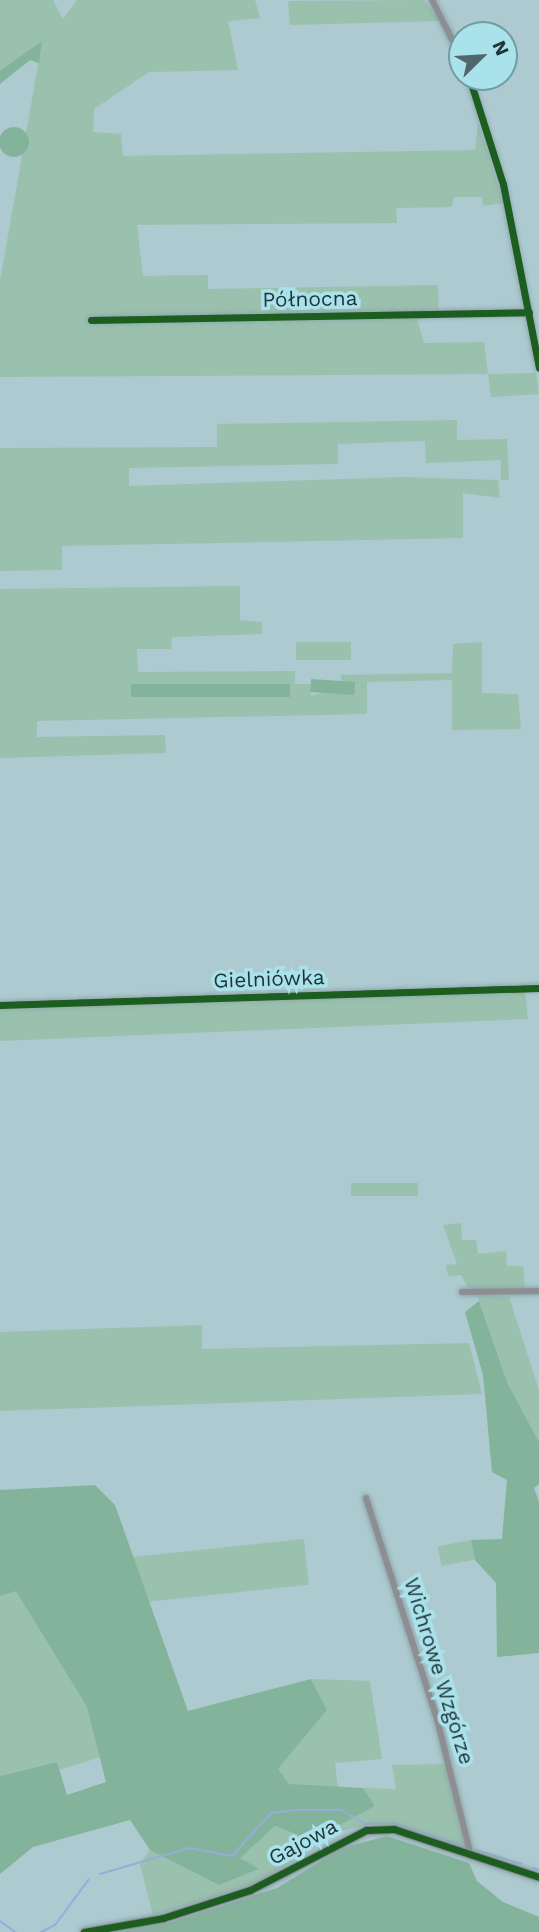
<!DOCTYPE html>
<meta charset="utf-8">
<style>
body{margin:0}
#map{position:relative;width:539px;height:1932px;overflow:hidden;background:#accad0;font-family:"Work Sans",sans-serif}
div>[style]{position:absolute}
[style*='--x']{left:calc(var(--x)*1px);top:calc(var(--y)*1px);width:calc(var(--w)*1px);rotate:calc(var(--a)*1deg)}
.green>*{inset:0;background:#9ac0ae;transform-origin:0 0}
.forest>*{inset:0;background:#84b39c;transform-origin:0 0}
.round{border-radius:50%}
.stream>*{height:2px;margin:-1px;padding:0 1px;transform-origin:1px;border-radius:1px;background:#96addb}
.roads{filter:drop-shadow(0 0 2px #8fa7ac) drop-shadow(0 0 2px #8fa7ac)}
.street>*{height:6px;margin:-3px;padding:0 3px;transform-origin:3px;border-radius:3px;background:#8d8e92}
.secondary>*{height:9px;margin:-4.5px;padding:0 4.5px;transform-origin:4.5px;border-radius:4.5px;background:#888e93}
.cycleway>*{height:7px;margin:-3.5px;padding:0 3.5px;transform-origin:3.5px;border-radius:3.5px;background:#1b5e20}
span{translate:-50% -50%;white-space:nowrap;text-align:center;line-height:1.15;-webkit-text-stroke:7px #aae2ec;paint-order:stroke}
.street-label{font-size:21px;color:#1e3438}
.north{position:absolute;left:448px;top:21px;width:70px;height:70px;box-sizing:border-box;background:#aae2ec;border:2px solid #729ca4;border-radius:50%;rotate:66deg;font-size:19px;font-weight:700;line-height:28px;text-align:center;color:#1e3438}
.north::after{content:'';display:block;margin:auto;width:24px;height:32px;background:#50686d;clip-path:polygon(50% 0,100% 100%,50% 72%,0 100%)}
</style>
<div id="map">
<div class="green">
<div style="clip-path:polygon(0 0,53px 0,63px 19px,77px 0,255px 0,260px 18px,228px 21px,238px 70px,149px 72px,94px 109px,93px 132px,121px 134px,123px 156px,475px 150px,478px 123px,504px 203px,483px 206px,482px 197px,454px 197px,452px 207px,396px 208px,397px 223px,137px 225px,143px 276px,208px 275px,208px 289px,438px 285px,439px 318px,417px 319px,424px 343px,484px 342px,488px 374px,536px 373px,539px 394px,491px 397px,488px 374px,0 377px,0 281px,42px 42px,0 71px)"></div>
<div style="clip-path:polygon(424px 0,441px 21px,290px 25px,288px 1px)"></div>
<div style="clip-path:polygon(457px 420px,457px 440px,507px 439px,509px 480px,501px 480px,501px 460px,426px 463px,425px 441px,338px 444px,338px 464px,129px 468px,129px 486px,403px 477px,498px 480px,500px 498px,463px 493px,463px 538px,62px 546px,62px 570px,0 571px,0 448px,217px 447px,217px 424px)"></div>
<div style="clip-path:polygon(240px 586px,240px 620px,262px 622px,262px 634px,172px 637px,171px 649px,137px 649px,138px 672px,295px 671px,295px 684px,311px 684px,311px 696px,355px 683px,341px 682px,341px 675px,452px 673px,453px 644px,482px 642px,482px 693px,518px 694px,521px 729px,452px 730px,452px 680px,367px 682px,367px 714px,37px 721px,37px 737px,165px 735px,166px 753px,0 758px,0 589px)"></div>
<div style="left:296px;top:642px;width:55px;height:18px"></div>
<div style="clip-path:polygon(525px 991px,528px 1019px,0 1041px,0 1008px)"></div>
<div style="left:418px;top:1183px;width:13px;height:67px;rotate:90deg"></div>
<div style="clip-path:polygon(461px 1223px,462px 1240px,476px 1240px,478px 1254px,506px 1251px,507px 1266px,523px 1266px,525px 1288px,469px 1289px,461px 1275px,448px 1276px,446px 1265px,457px 1264px,443px 1225px)"></div>
<div style="clip-path:polygon(477px 1294px,509px 1297px,539px 1390px,539px 1442px,507px 1382px)"></div>
<div style="clip-path:polygon(202px 1325px,202px 1349px,469px 1343px,482px 1394px,0 1411px,0 1332px)"></div>
<div style="left:304px;top:1539px;width:46px;height:174px;rotate:84deg"></div>
<div style="left:471px;top:1540px;width:20px;height:34px;rotate:79deg"></div>
<div style="clip-path:polygon(16px 1590px,87px 1707px,101px 1757px,59px 1770px,56px 1762px,0 1776px,0 1596px)"></div>
<div style="clip-path:polygon(311px 1679px,370px 1681px,382px 1759px,335px 1763px,338px 1788px,288px 1784px,278px 1769px,327px 1710px)"></div>
<div style="clip-path:polygon(447px 1764px,466px 1847px,374px 1823px,342px 1831px,252px 1886px,153px 1916px,140px 1864px,150px 1850px,219px 1884px,258px 1870px,239px 1858px,275px 1826px,312px 1839px,375px 1806px,363px 1788px,396px 1789px,392px 1765px)"></div>
</div>
<div class="forest">
<div style="clip-path:polygon(42px 41px,39px 63px,30px 60px,0 84px,0 71px)"></div>
<div class="round" style="left:-1px;top:127px;width:30px;height:30px"></div>
<div style="left:355px;top:682px;width:13px;height:44px;rotate:94deg"></div>
<div style="left:290px;top:684px;width:13px;height:159px;rotate:90deg"></div>
<div style="clip-path:polygon(479px 1301px,507px 1382px,539px 1442px,539px 1484px,534px 1488px,539px 1502px,539px 1653px,497px 1657px,496px 1583px,475px 1560px,471px 1540px,502px 1539px,507px 1480px,492px 1472px,483px 1375px,465px 1312px)"></div>
<div style="clip-path:polygon(95px 1485px,115px 1505px,188px 1711px,311px 1679px,327px 1710px,278px 1769px,289px 1784px,363px 1788px,375px 1806px,312px 1840px,275px 1826px,240px 1858px,259px 1869px,219px 1885px,150px 1850px,130px 1820px,33px 1847px,0 1874px,0 1776px,57px 1762px,67px 1795px,106px 1782px,87px 1707px,16px 1591px,0 1596px,0 1490px)"></div>
<div style="clip-path:polygon(387px 1836px,469px 1863px,477px 1881px,503px 1902px,539px 1917px,539px 1932px,107px 1932px,167px 1923px,277px 1888px,342px 1848px)"></div>
</div>
<div class="stream">
<div style="--x:476;--y:1850;--w:48;--a:16.9"></div>
<div style="--x:533;--y:1868;--w:6;--a:18"></div>
<div style="--x:100;--y:1874;--w:93;--a:-16.3"></div>
<div style="--x:189;--y:1848;--w:44;--a:10.5"></div>
<div style="--x:232;--y:1856;--w:58;--a:-47.8"></div>
<div style="--x:271;--y:1813;--w:25;--a:-7"></div>
<div style="--x:296;--y:1810;--w:45;--a:0"></div>
<div style="--x:341;--y:1810;--w:28;--a:30"></div>
<div style="--x:365;--y:1824;--w:28;--a:-2"></div>
<div style="--x:393;--y:1823;--w:76;--a:17.7"></div>
<div style="--x:0;--y:1921;--w:19;--a:36"></div>
<div style="--x:41;--y:1932;--w:16;--a:-27"></div>
<div style="--x:55;--y:1925;--w:57;--a:-53.5"></div>
</div>
<div class="roads">
<div class="street">
<div style="--x:432;--y:0;--w:66;--a:63"></div>
<div style="--x:469;--y:77;--w:112;--a:72.4"></div>
<div style="--x:503;--y:184;--w:187;--a:78.9"></div>
<div style="--x:91;--y:320;--w:438;--a:-1"></div>
<div style="--x:0;--y:1005;--w:539;--a:-1.81"></div>
<div style="--x:462;--y:1292;--w:77;--a:-0.7"></div>
<div style="--x:366;--y:1498;--w:232;--a:72.2"></div>
<div style="--x:437;--y:1719;--w:141;--a:76.1"></div>
</div>
<div class="secondary">
<div style="--x:84;--y:1932;--w:80;--a:-10"></div>
<div style="--x:163;--y:1918;--w:91;--a:-17.8"></div>
<div style="--x:250;--y:1890;--w:131;--a:-27.3"></div>
<div style="--x:366;--y:1830;--w:28;--a:-2"></div>
<div style="--x:394;--y:1829;--w:153;--a:18.3"></div>
</div>
</div>
<div class="cycleway">
<div style="--x:469;--y:77;--w:112;--a:72.4"></div>
<div style="--x:503;--y:184;--w:187;--a:78.9"></div>
<div style="--x:91;--y:320;--w:438;--a:-1"></div>
<div style="--x:0;--y:1005;--w:539;--a:-1.81"></div>
<div style="--x:84;--y:1932;--w:80;--a:-10"></div>
<div style="--x:163;--y:1918;--w:91;--a:-17.8"></div>
<div style="--x:250;--y:1890;--w:131;--a:-27.3"></div>
<div style="--x:366;--y:1830;--w:28;--a:-2"></div>
<div style="--x:394;--y:1829;--w:153;--a:18.3"></div>
</div>
<div class="street-label">
<span style="left:310px;top:299px;rotate:-1deg">Północna</span>
<span style="left:269px;top:979px;rotate:-2deg">Gielniówka</span>
<span style="left:439px;top:1671px;rotate:73deg">Wichrowe Wzgórze</span>
<span style="left:303px;top:1842px;rotate:-28deg">Gajowa</span>
</div>
<div class="north">N</div>
</div>
